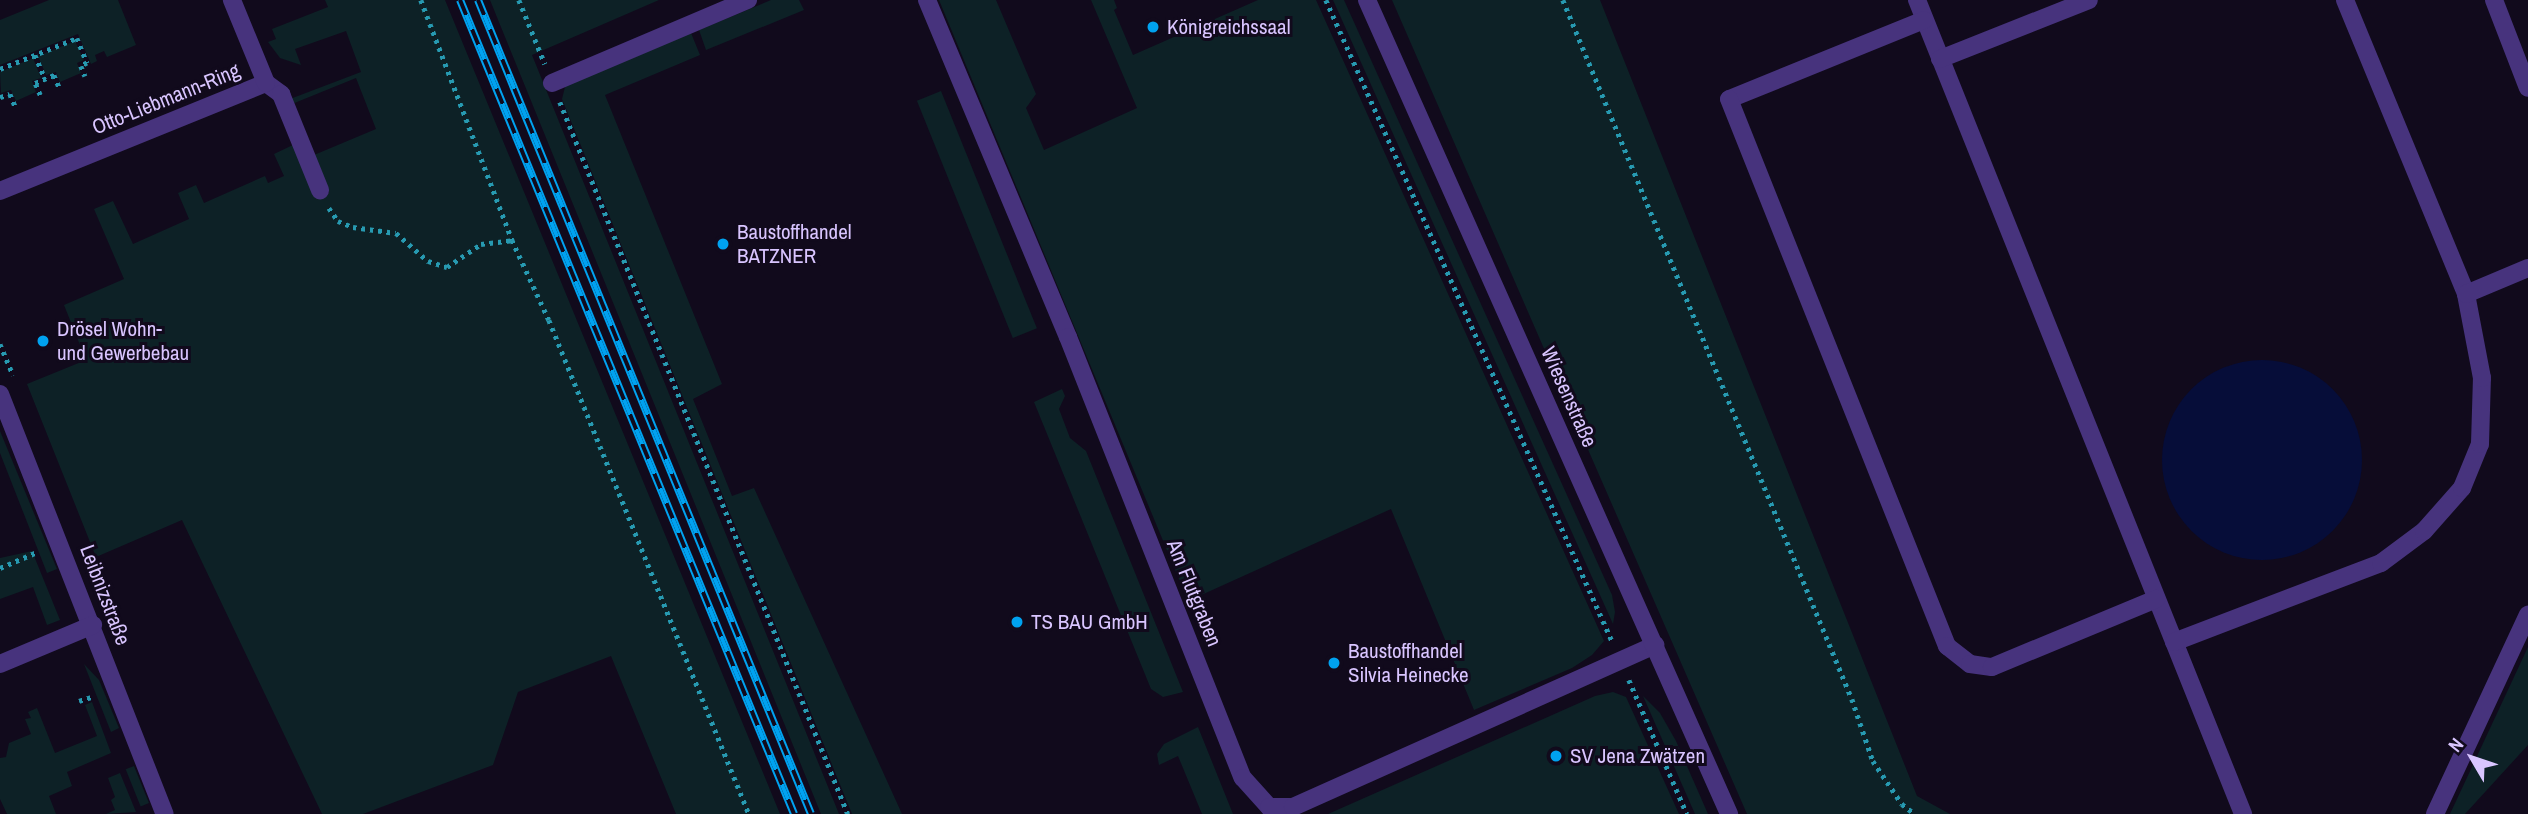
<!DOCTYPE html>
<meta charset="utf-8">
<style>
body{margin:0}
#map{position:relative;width:2528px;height:814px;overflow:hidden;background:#110a1c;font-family:"Archivo Narrow",sans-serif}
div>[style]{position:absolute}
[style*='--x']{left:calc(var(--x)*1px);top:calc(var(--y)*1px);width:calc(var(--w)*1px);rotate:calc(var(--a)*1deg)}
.green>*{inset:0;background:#0d2126;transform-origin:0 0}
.water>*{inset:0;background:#060d39}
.round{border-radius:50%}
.path>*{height:4.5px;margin-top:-2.25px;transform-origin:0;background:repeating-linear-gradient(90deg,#279ab1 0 3.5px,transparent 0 8.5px)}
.minor>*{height:18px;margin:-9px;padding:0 9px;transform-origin:9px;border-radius:9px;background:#47337d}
.rail>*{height:8px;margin-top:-4px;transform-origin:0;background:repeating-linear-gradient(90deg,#110a1c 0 16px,#00a2f0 0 32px);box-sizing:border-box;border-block:2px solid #00a2f0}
.dots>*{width:19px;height:19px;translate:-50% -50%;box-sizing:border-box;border:4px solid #110a1c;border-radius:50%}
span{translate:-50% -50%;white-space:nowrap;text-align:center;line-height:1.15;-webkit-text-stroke:6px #110a1c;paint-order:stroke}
.poi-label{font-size:21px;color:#d9c5ff}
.left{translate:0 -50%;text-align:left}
.street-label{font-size:21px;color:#d9c5ff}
.north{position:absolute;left:2437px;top:723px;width:70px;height:70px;-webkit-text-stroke:5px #110a1c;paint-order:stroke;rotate:309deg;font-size:19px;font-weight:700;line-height:28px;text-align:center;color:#d9c5ff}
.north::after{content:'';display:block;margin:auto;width:24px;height:32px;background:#d9c5ff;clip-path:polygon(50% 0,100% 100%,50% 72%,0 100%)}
</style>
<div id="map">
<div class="green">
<div style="clip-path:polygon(49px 0,118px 0,136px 45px,107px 57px,104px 51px,95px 55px,97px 61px,91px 64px,78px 34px,0 65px,0 20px)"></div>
<div style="clip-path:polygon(325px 0,445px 0,780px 814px,676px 814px,611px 656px,518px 692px,493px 765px,363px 814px,322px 814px,182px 520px,96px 557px,27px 384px,86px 360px,64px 305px,124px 279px,94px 209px,113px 201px,133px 244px,189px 219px,178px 193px,196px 185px,204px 203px,265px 176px,268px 183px,284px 176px,274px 154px,295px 144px,318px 198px,329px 193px,314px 155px,376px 129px,356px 78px,292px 104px,290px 99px,361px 72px,346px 31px,295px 49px,301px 65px,280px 58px,268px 42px,276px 39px,272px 29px,328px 7px)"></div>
<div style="clip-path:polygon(490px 0,659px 0,532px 55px,839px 814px,821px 814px)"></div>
<div style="clip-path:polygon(771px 0,799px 0,804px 10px,706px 50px,699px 30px)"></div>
<div style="clip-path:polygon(939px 0,996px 0,1036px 94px,1026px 108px,1044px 150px,1137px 108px,1091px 0,1114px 0,1117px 8px,1114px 10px,1133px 55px,1258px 0,1316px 0,1604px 641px,1592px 655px,1572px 668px,1474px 710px,1391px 509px,1188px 601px)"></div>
<div style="clip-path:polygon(1333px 0,1344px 0,1612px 595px,1615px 612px,1613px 624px)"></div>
<div style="clip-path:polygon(1392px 0,1600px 0,1917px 796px,1950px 814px,1747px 814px)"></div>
<div style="clip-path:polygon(691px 33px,700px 55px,605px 95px,722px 384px,693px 399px,732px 496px,754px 488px,902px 814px,852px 814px,562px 99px,565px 87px,571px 82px)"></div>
<div style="clip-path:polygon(75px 41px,84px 60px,77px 63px,81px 73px,60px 82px,56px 72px,46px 75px,38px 56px)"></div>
<div style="clip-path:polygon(33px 58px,41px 78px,32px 81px,36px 92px,16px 101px,11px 90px,1px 93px,0 72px)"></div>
<div style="left:941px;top:91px;width:256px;height:26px;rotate:68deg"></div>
<div style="clip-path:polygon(1062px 389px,1065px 396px,1059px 409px,1070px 438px,1086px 451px,1183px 692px,1163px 697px,1151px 689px,1034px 402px)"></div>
<div style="clip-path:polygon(0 431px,57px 569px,47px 573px,0 453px)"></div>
<div style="clip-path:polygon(32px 551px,60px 620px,47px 625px,33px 587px,0 599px,0 558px)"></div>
<div style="clip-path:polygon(2528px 647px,2528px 745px,2465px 814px,2450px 814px)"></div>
<div style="clip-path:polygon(84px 664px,99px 680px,119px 728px,111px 732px)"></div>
<div style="clip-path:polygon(1613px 692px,1626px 697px,1679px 814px,1328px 814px,1595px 696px)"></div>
<div style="clip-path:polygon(1643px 696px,1660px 713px,1676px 741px,1708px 814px,1695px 814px)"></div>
<div style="clip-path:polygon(92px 702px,111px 753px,67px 772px,72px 786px,49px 796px,56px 814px,7px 814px,0 799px,0 758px,6px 757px,9px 743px,31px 734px,25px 719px,31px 718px,28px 712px,37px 708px,55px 753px,97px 736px,85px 705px)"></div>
<div style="clip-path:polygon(1198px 727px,1233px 814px,1202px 814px,1178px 756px,1159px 765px,1157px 754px,1164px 744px)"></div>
<div style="left:134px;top:766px;width:40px;height:9px;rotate:68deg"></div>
<div style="clip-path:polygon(120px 773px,136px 812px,106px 814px,115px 810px,111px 800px,115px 797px,108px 778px)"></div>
</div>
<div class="water">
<div class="round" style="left:2162px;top:360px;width:200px;height:200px"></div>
</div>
<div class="path">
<div style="--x:421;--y:0;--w:257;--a:69.2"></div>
<div style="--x:519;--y:0;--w:69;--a:67.9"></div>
<div style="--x:1326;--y:0;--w:704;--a:65.95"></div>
<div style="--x:1563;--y:0;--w:756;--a:67.54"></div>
<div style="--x:1852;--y:699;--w:65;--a:71.3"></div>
<div style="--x:1873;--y:761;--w:52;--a:56"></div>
<div style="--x:1902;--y:804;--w:16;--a:38"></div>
<div style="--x:35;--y:55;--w:26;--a:67"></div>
<div style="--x:0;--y:69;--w:83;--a:-21.9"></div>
<div style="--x:77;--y:38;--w:27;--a:68"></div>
<div style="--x:87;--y:63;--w:7;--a:153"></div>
<div style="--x:81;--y:66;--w:11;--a:68"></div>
<div style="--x:40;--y:95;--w:13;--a:-113"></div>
<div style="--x:35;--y:83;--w:21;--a:-23"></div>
<div style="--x:54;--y:75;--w:13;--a:67"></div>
<div style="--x:0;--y:97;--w:10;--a:-17"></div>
<div style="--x:10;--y:94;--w:13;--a:67"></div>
<div style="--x:560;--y:102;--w:768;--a:67.98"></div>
<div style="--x:329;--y:208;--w:16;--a:55"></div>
<div style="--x:338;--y:221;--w:16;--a:22"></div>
<div style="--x:353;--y:227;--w:43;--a:7.9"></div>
<div style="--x:396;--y:233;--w:43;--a:41.2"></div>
<div style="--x:428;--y:261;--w:20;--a:18"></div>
<div style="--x:447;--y:267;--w:41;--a:-34.1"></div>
<div style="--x:481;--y:244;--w:31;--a:-7"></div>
<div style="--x:512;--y:240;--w:88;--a:65.2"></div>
<div style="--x:549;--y:320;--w:533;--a:67.96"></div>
<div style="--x:0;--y:344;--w:34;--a:67"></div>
<div style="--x:0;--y:568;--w:40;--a:-23.4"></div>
<div style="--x:1629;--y:680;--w:146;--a:66.6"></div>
<div style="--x:79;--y:701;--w:16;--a:-18"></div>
</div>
<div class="minor">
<div style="--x:927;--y:0;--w:365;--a:67.3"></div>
<div style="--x:1068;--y:337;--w:474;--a:68.4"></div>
<div style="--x:1243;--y:778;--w:39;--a:48"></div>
<div style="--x:1269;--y:807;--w:24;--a:0"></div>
<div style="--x:1293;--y:807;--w:397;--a:-24.1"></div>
<div style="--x:1367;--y:0;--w:891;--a:66.02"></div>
<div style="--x:1917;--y:0;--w:877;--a:68.17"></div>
<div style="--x:2345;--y:0;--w:318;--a:67.6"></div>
<div style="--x:2494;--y:0;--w:94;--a:68.9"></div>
<div style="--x:1924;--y:20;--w:210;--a:157.9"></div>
<div style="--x:1729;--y:99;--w:589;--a:68.27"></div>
<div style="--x:1947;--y:646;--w:29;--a:38"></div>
<div style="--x:1970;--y:664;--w:22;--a:8"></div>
<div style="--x:1992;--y:667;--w:178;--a:-22.5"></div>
<div style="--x:1940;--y:59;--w:160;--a:-21.6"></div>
<div style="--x:266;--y:83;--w:19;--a:36"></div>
<div style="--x:281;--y:94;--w:104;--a:67.9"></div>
<div style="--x:552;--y:83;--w:213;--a:-23"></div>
<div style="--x:0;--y:191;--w:287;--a:-22.1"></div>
<div style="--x:266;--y:83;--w:90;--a:-112.3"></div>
<div style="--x:0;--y:394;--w:451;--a:68.6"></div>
<div style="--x:2174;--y:642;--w:222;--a:-20.9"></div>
<div style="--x:2381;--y:563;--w:54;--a:-36.7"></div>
<div style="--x:2424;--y:531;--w:57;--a:-48.5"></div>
<div style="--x:2462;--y:488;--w:48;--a:-67.8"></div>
<div style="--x:2480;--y:444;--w:66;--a:-88.3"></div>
<div style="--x:2482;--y:378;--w:86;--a:-100.8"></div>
<div style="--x:2466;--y:294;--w:67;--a:-22.8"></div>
<div style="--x:0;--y:664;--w:101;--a:-22.8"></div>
<div style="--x:2435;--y:814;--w:220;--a:-65"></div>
</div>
<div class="rail">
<div style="--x:460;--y:0;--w:880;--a:67.69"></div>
<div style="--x:478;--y:0;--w:879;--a:67.75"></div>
</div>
<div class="dots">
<div style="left:1153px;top:27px;background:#00a2f0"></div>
<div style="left:723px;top:244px;background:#00a2f0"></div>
<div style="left:43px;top:341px;background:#00a2f0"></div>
<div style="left:1017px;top:622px;background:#00a2f0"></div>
<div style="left:1334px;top:663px;background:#00a2f0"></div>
<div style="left:1556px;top:756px;background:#00a2f0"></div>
</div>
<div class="poi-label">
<span class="left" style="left:1167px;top:27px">Königreichssaal</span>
<span class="left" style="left:737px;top:244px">Baustoffhandel<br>BATZNER</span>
<span class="left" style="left:57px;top:341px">Drösel Wohn-<br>und Gewerbebau</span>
<span class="left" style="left:1031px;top:622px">TS BAU GmbH</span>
<span class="left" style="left:1348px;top:663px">Baustoffhandel<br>Silvia Heinecke</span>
<span class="left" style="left:1570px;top:756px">SV Jena Zwätzen</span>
</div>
<div class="street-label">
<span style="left:166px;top:99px;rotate:-22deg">Otto-Liebmann-Ring</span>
<span style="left:1569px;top:397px;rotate:66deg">Wiesenstraße</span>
<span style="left:1194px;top:593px;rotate:68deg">Am Flutgraben</span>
<span style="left:105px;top:595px;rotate:69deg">Leibnizstraße</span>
</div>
<div class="north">N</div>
</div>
